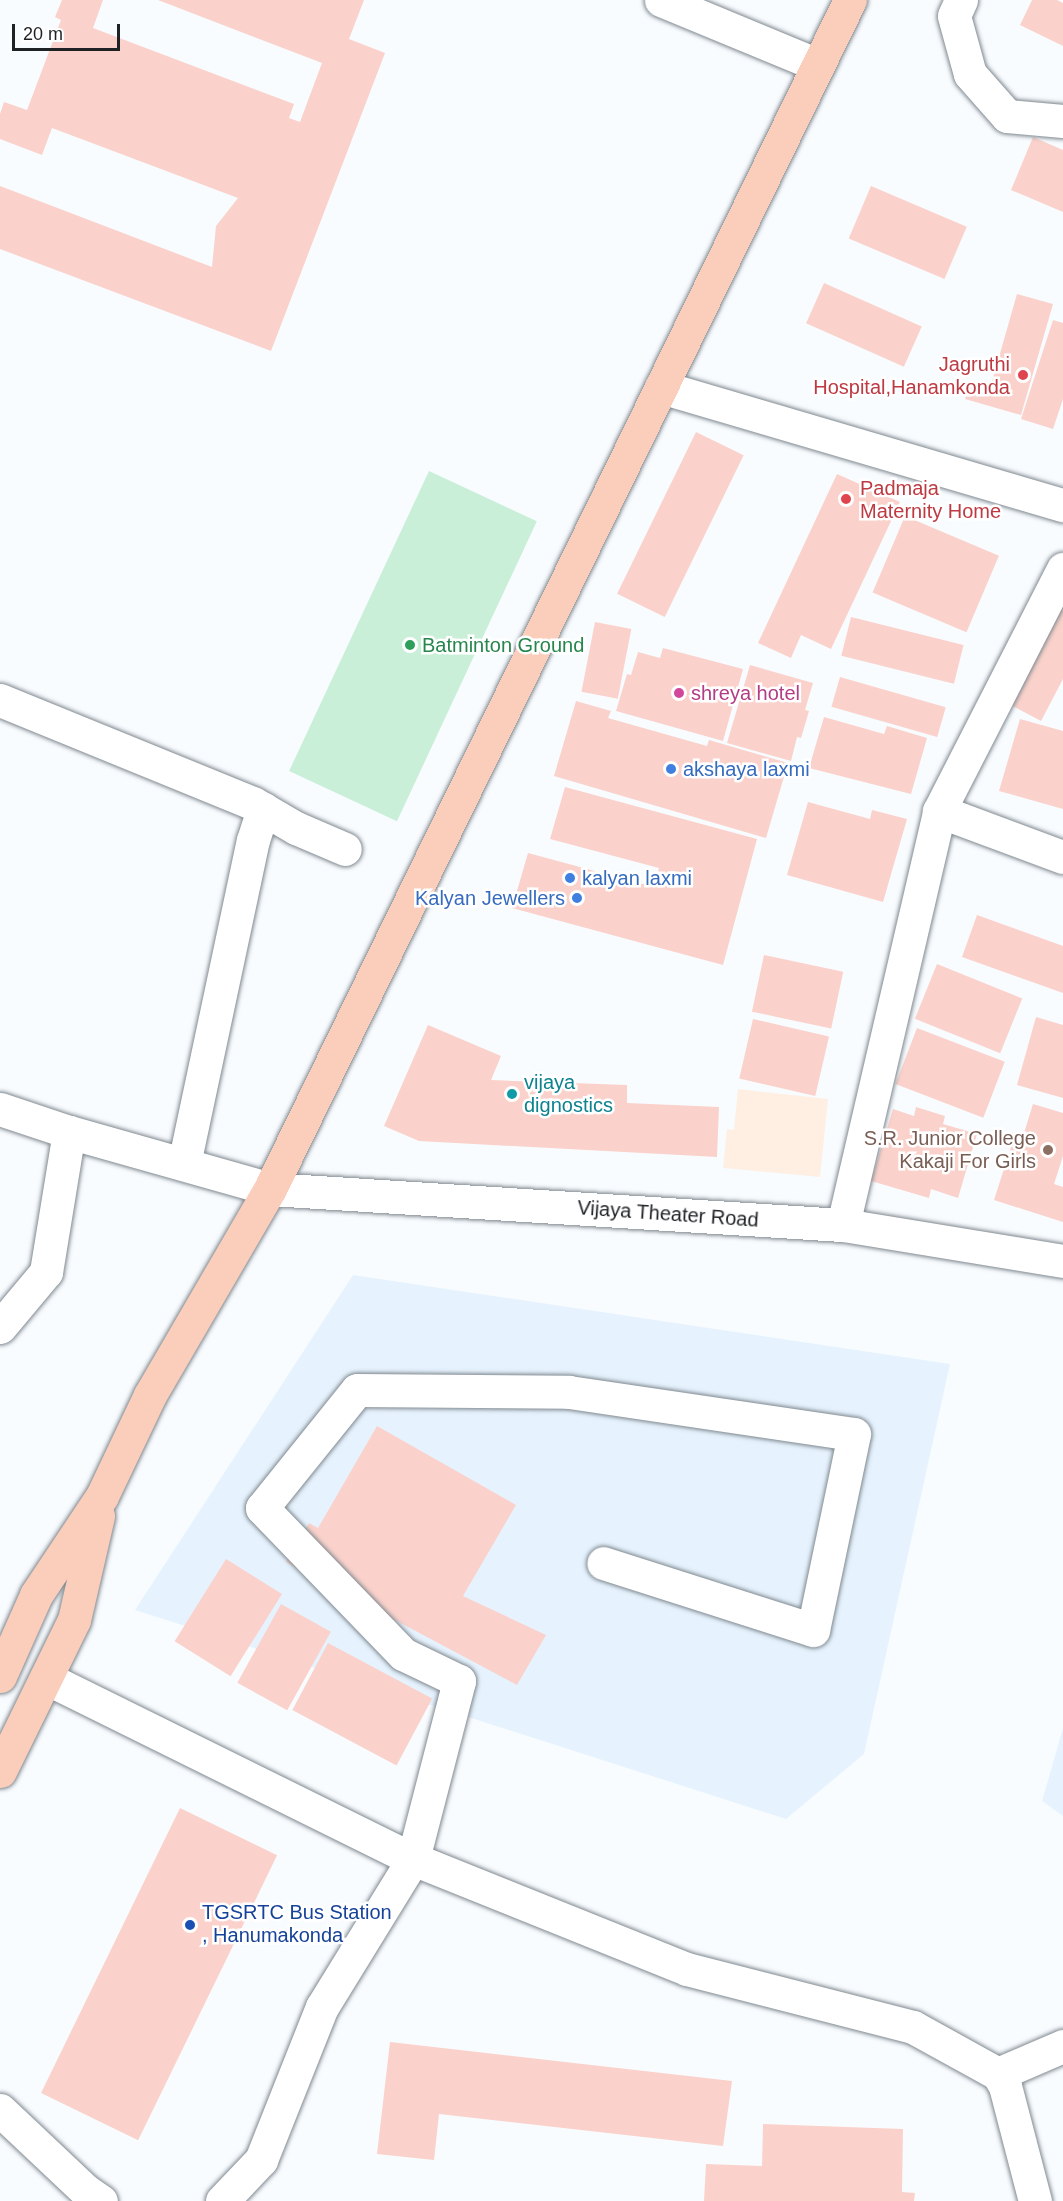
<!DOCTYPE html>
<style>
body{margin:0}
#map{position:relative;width:1063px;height:2201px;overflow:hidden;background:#f8fcff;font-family:Arial,sans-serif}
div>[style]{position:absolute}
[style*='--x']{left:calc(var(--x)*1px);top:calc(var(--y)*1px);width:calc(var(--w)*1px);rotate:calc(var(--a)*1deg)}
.built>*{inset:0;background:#e6f3fe}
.medical>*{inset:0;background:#ffeee2}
.green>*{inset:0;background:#caefd8;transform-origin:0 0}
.building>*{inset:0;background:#fad2cb;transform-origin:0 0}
.roads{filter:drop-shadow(0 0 2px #808990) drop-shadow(0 0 2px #808990)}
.minor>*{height:33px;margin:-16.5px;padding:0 16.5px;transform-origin:16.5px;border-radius:16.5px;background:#fff}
.major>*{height:33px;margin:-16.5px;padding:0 16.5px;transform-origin:16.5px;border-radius:16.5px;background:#facebb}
.dots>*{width:16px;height:16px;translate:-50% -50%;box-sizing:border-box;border:3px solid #fff;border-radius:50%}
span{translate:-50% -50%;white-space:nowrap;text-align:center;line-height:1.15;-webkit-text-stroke:5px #fff;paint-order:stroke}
.health-label{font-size:20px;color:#be3a42}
.right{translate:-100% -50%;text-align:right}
.left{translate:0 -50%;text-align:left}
.leisure-label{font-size:20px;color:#27864d}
.hotel-label{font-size:20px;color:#b23c85}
.shop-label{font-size:20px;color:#366cbe}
.culture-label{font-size:20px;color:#0d838f}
.education-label{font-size:20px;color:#785e54}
.street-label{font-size:20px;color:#1e2224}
.transit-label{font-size:20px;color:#164399}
.scale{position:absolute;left:12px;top:24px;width:108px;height:27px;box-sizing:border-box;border:3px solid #1e2224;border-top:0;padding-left:8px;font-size:18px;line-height:21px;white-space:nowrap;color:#1e2224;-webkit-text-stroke:4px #fff;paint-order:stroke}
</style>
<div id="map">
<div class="built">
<div style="clip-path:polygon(353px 1275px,950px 1364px,864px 1754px,786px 1819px,135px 1610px)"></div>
<div style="clip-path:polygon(1063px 1728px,1063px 1816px,1042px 1801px)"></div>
</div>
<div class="medical">
<div style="clip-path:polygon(738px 1089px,828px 1099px,820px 1177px,723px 1168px,727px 1129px,734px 1130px)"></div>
</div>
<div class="green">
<div style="left:429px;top:471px;width:119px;height:331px;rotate:25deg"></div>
</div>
<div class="building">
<div style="clip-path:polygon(62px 0,103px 0,93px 28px,294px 104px,289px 118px,300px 122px,322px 63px,158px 0,364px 0,349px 39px,385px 53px,271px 351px,0 249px,0 186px,212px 267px,216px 226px,238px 198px,52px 128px,42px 155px,0 139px,0 114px,4px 102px,27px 110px,61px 20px,55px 17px)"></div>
<div style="clip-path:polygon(1032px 0,1057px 0,1063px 3px,1063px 46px,1020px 25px)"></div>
<div style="clip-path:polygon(1033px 137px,1063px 150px,1063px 212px,1011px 190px)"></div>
<div style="left:871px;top:186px;width:104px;height:57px;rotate:23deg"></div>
<div style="left:824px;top:283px;width:107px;height:44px;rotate:24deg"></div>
<div style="clip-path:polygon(1017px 294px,1053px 304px,1021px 415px,965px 399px,969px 386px,989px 392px)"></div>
<div style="clip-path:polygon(1053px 320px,1063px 323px,1063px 399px,1053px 429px,1021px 419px)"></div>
<div style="left:696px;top:432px;width:53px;height:180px;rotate:26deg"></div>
<div style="clip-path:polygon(837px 474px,900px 502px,831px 649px,801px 635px,791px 658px,758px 643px)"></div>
<div style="left:905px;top:516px;width:102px;height:83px;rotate:23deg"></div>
<div style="clip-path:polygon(1063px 594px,1063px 679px,1041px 721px,1007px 703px)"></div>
<div style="left:851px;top:617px;width:116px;height:40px;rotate:14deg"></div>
<div style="left:595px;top:622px;width:37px;height:71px;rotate:11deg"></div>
<div style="clip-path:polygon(663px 648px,743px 669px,723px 741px,616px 711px,627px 674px,631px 675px,638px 652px,660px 658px)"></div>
<div style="clip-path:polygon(750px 665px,813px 683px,805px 710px,809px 711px,801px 738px,797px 737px,791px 761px,727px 743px)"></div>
<div style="left:840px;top:677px;width:110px;height:31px;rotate:16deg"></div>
<div style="clip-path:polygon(576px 701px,611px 711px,608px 718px,707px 746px,709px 740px,788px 763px,766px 838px,554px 776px)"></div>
<div style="clip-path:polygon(824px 717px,884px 734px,887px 726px,927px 738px,911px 794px,809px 768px)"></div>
<div style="clip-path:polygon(1020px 719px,1063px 731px,1063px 809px,999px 791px)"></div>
<div style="clip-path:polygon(565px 787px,757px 839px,723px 965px,512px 908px,528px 853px,654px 887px,659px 868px,550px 839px)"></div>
<div style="clip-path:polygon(808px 802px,870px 819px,872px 810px,907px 819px,883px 902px,787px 875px)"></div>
<div style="clip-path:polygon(977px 915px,1063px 946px,1063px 993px,962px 957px)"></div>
<div style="left:764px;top:955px;width:81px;height:58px;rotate:12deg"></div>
<div style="left:937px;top:964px;width:92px;height:59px;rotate:22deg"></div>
<div style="clip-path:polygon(1036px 1017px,1063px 1025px,1063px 1098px,1017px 1085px)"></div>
<div style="left:753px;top:1019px;width:78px;height:61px;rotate:13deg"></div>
<div style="clip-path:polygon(428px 1025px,501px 1056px,491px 1080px,627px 1085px,627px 1103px,719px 1107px,717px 1157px,419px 1141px,384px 1126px)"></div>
<div style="left:917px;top:1028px;width:94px;height:60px;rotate:21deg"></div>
<div style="clip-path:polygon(1033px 1104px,1063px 1113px,1063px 1156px,1054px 1184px,1063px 1187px,1063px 1222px,994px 1200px,1012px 1144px,1020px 1146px)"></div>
<div style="clip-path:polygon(916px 1107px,945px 1116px,943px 1124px,977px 1134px,958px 1198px,931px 1189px,929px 1198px,871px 1181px,893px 1109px,914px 1116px)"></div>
<div style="clip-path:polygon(377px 1426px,516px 1505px,463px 1596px,546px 1635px,517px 1685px,286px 1562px,309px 1523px,318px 1528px)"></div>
<div style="left:226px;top:1559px;width:66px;height:97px;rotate:32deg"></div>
<div style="left:281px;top:1604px;width:57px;height:90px;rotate:29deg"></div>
<div style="left:328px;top:1643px;width:118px;height:76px;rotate:28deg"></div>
<div style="left:180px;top:1808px;width:108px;height:317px;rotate:26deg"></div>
<div style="clip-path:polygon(390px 2042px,732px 2081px,723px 2146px,439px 2114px,434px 2160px,377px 2154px)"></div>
<div style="clip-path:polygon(763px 2124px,903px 2129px,902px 2192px,915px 2193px,914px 2201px,704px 2201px,706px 2164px,762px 2166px)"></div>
</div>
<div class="roads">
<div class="minor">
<div style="--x:661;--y:0;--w:170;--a:22.5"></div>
<div style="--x:961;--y:0;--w:17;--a:114"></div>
<div style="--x:954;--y:16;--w:60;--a:74.6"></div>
<div style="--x:970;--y:74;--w:56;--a:48.6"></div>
<div style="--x:1007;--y:116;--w:56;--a:5.1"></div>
<div style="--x:661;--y:387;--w:419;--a:16.4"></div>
<div style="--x:0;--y:700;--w:273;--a:22.2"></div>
<div style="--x:253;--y:803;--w:50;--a:30.2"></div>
<div style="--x:296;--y:828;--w:53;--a:23.2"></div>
<div style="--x:939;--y:811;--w:132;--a:20.4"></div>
<div style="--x:0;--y:1109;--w:73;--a:18.4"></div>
<div style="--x:69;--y:1132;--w:209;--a:15.8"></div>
<div style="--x:270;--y:1189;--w:574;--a:3.6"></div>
<div style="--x:843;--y:1225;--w:223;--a:9.3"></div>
<div style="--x:184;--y:1164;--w:331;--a:-78"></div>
<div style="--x:253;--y:840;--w:33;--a:-72"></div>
<div style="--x:843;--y:1225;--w:425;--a:-76.9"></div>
<div style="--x:939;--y:811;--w:272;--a:-62.9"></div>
<div style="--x:0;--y:1327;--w:72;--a:-50.1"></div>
<div style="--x:46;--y:1272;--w:142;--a:-80.7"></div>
<div style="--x:46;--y:1678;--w:409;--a:26.3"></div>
<div style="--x:413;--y:1859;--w:184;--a:-75.5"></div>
<div style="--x:459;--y:1681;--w:62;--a:-154.3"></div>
<div style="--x:403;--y:1654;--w:203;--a:-134"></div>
<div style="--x:262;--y:1508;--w:151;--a:-51.2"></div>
<div style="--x:357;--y:1390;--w:212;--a:0.5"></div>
<div style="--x:569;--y:1392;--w:288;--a:8.4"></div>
<div style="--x:854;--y:1434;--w:200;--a:101.8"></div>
<div style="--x:813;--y:1630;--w:220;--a:-162.3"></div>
<div style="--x:998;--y:2074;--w:71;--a:-23.3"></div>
<div style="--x:0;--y:2110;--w:118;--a:43.3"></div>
<div style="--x:86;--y:2191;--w:18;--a:34"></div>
<div style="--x:222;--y:2201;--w:57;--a:-46.4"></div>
<div style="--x:261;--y:2160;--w:165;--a:-68.3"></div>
<div style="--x:322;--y:2007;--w:174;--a:-58.4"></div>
<div style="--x:413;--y:1859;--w:295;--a:21.9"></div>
<div style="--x:687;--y:1969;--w:233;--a:14.4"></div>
<div style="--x:913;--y:2027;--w:97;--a:28.9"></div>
<div style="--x:998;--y:2074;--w:14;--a:60"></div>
<div style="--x:1005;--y:2086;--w:119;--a:75.4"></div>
</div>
<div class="major">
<div style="--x:0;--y:1676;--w:89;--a:-66"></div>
<div style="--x:36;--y:1595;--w:119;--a:-56.3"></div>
<div style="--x:102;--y:1496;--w:112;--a:-64.6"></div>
<div style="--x:150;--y:1395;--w:238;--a:-59.8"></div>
<div style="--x:270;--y:1189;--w:1323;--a:-64"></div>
<div style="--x:0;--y:1771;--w:168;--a:-63.9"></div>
<div style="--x:74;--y:1620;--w:107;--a:-77"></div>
</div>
</div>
<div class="dots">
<div style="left:1023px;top:375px;background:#e0444e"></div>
<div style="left:846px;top:499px;background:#e0444e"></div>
<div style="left:410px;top:645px;background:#2e9e5b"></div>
<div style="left:679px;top:693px;background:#d1479c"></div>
<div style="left:671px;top:769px;background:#3f7fe0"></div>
<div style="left:570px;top:878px;background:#3f7fe0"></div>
<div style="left:577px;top:898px;background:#3f7fe0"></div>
<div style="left:512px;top:1094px;background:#0f9aa8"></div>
<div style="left:1048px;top:1150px;background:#8d6e63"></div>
<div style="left:190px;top:1925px;background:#1a4fb4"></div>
</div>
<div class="health-label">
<span class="right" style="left:1010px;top:376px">Jagruthi<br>Hospital,Hanamkonda</span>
<span class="left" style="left:860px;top:500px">Padmaja<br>Maternity Home</span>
</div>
<div class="leisure-label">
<span class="left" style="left:422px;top:645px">Batminton Ground</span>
</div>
<div class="hotel-label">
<span class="left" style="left:691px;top:693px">shreya hotel</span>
</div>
<div class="shop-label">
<span class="left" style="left:683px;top:769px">akshaya laxmi</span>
<span class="left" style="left:582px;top:878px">kalyan laxmi</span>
<span class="right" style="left:565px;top:898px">Kalyan Jewellers</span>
</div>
<div class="culture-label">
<span class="left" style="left:524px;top:1094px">vijaya<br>dignostics</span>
</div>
<div class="education-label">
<span class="right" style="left:1036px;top:1150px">S.R. Junior College<br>Kakaji For Girls</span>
</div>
<div class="street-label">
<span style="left:668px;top:1214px;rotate:4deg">Vijaya Theater Road</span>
</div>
<div class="transit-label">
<span class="left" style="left:202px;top:1924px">TGSRTC Bus Station<br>, Hanumakonda</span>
</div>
<div class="scale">20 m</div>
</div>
